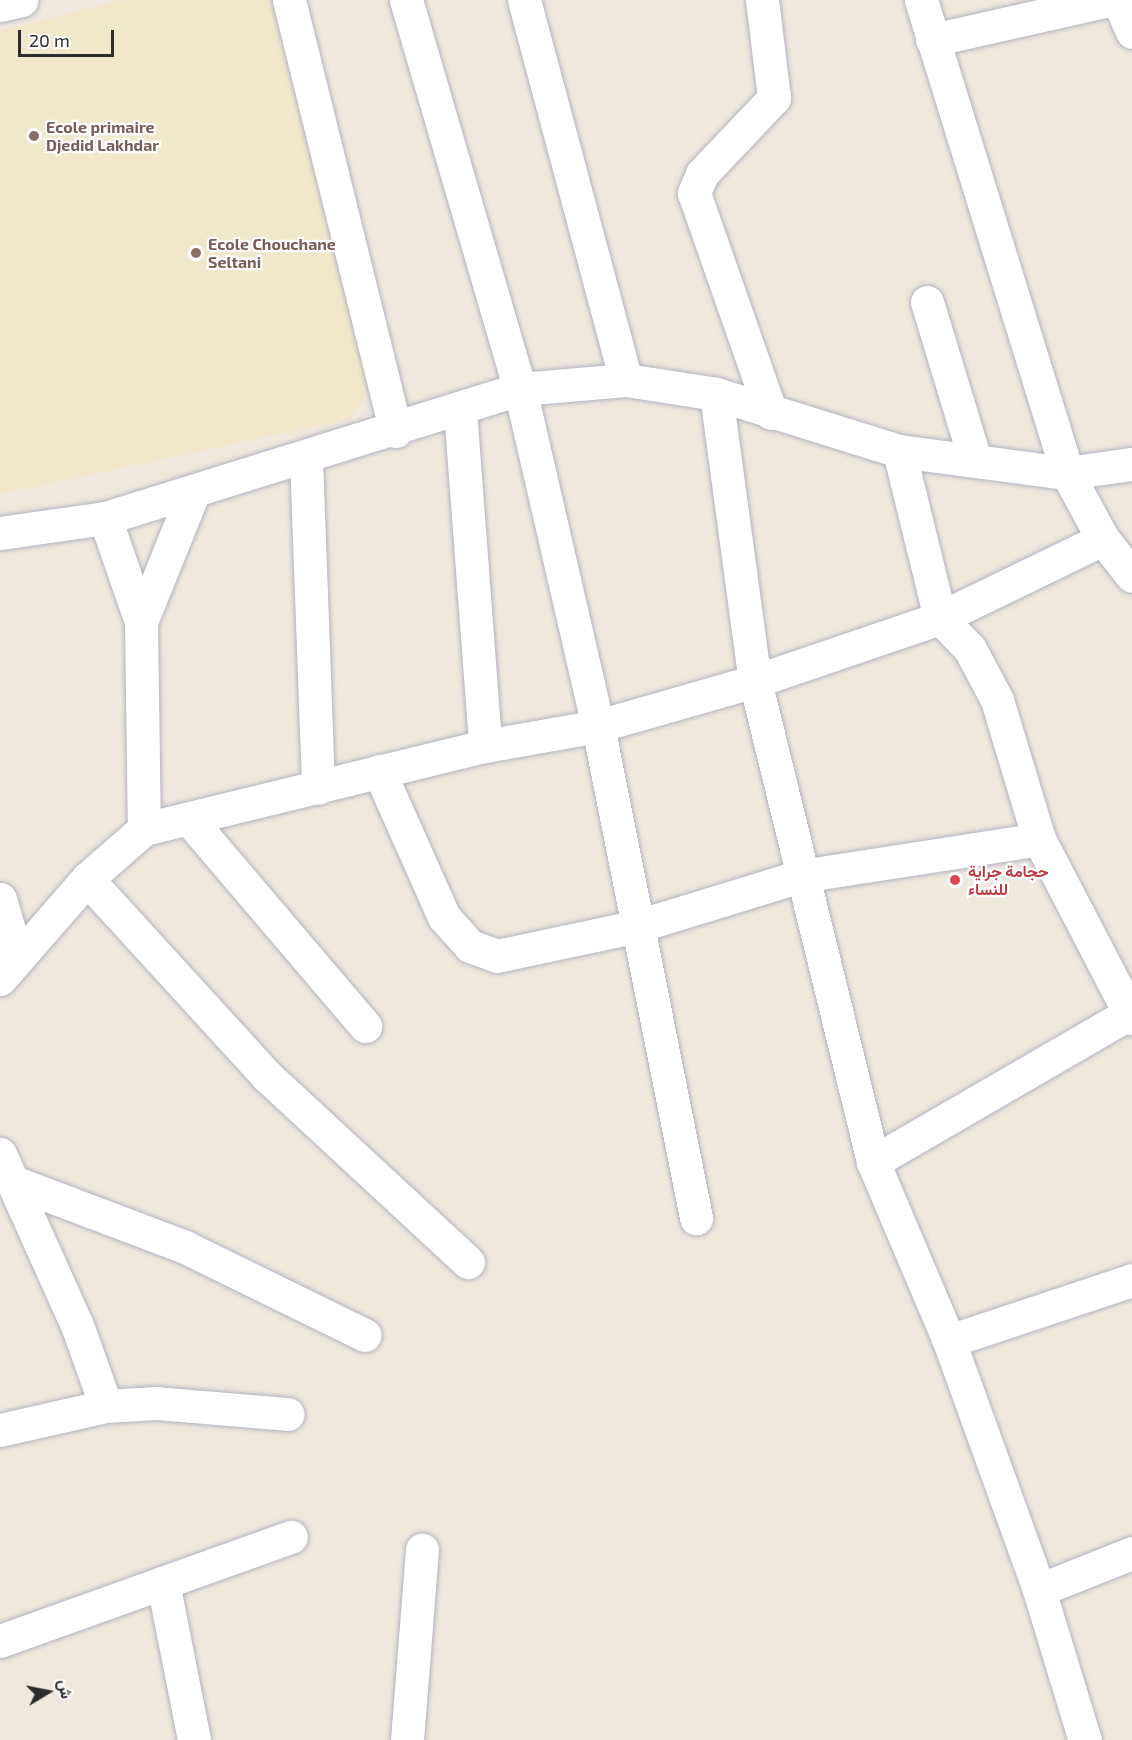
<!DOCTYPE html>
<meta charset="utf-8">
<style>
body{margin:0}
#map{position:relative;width:1132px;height:1740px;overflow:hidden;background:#efe8dd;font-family:"Exo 2",Vazirmatn,sans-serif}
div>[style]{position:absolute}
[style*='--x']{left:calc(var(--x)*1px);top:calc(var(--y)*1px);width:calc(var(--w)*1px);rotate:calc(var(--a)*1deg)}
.education>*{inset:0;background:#f1e7cb}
.roads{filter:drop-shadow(0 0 2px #b1b3c1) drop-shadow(0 0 2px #b1b3c1)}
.street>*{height:33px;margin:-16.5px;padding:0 16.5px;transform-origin:16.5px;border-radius:16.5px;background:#fff}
.secondary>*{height:33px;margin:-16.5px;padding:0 16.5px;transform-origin:16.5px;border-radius:16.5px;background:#fff}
.dots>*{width:16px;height:16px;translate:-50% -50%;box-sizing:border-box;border:3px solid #fff;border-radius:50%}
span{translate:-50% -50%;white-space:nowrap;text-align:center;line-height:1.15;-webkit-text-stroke:4.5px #fff;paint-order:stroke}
.education-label{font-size:16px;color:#785e54;font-weight:700}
.left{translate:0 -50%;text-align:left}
.health-label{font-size:16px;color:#be3a42;font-weight:700}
.north{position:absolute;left:18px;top:1662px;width:60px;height:60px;-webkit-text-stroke:4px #fff;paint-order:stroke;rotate:80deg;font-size:16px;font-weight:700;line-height:24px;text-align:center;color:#2c2c2c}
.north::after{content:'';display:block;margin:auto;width:21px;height:27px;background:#2c2c2c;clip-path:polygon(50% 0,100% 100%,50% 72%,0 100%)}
.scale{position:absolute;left:18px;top:30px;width:96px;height:27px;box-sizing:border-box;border:3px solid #2c2c2c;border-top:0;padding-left:8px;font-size:18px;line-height:21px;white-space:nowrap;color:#2c2c2c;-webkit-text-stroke:4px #fff;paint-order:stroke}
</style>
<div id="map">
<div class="education">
<div style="clip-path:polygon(122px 0,286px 0,375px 385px,350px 419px,0 494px,0 31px)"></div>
</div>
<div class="roads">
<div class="street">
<div style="--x:289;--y:0;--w:444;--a:76.1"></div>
<div style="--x:406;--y:0;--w:405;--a:73.7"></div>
<div style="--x:520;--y:389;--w:346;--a:77"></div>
<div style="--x:598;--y:726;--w:502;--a:78.73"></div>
<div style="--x:524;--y:0;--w:393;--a:75"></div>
<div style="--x:762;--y:0;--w:99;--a:83"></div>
<div style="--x:774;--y:98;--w:105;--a:133.5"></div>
<div style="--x:702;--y:174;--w:21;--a:113"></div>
<div style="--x:694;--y:193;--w:233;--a:70.7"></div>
<div style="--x:921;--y:0;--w:495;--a:72.8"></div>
<div style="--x:1067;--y:473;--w:75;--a:61.4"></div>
<div style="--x:1103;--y:539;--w:47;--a:51.9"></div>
<div style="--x:1118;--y:0;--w:35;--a:66"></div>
<div style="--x:0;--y:5;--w:22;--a:-13"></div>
<div style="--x:932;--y:40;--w:182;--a:-12.7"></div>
<div style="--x:927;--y:302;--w:165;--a:73.1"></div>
<div style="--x:716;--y:394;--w:290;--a:82.3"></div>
<div style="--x:755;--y:681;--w:495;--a:76.2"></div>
<div style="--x:873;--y:1162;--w:194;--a:67"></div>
<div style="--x:949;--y:1341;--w:265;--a:70.1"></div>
<div style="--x:1039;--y:1590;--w:157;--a:73"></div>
<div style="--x:460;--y:410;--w:337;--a:85.7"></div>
<div style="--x:899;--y:451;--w:172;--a:76.2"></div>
<div style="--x:940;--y:618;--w:43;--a:45.9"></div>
<div style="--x:970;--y:649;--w:58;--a:62.1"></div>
<div style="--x:997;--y:700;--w:145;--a:73.2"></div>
<div style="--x:1039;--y:839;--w:202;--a:62.5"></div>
<div style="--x:306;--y:458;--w:330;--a:87.9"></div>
<div style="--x:105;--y:518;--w:110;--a:70.9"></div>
<div style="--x:141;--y:622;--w:207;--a:89.2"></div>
<div style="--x:141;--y:622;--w:141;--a:-68"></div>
<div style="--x:379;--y:771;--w:160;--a:66"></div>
<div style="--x:444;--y:917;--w:39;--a:48"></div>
<div style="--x:470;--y:946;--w:29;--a:20"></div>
<div style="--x:497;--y:956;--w:144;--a:-12"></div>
<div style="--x:638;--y:926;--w:170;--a:-17.1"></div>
<div style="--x:801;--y:876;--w:241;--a:-8.8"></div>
<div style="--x:189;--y:819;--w:272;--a:49.6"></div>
<div style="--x:87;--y:879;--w:267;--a:47.6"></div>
<div style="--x:267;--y:1076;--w:274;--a:42.8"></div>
<div style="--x:0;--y:899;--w:60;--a:73.7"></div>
<div style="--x:0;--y:979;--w:133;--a:-49"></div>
<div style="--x:87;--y:879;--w:76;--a:-41.3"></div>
<div style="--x:144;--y:829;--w:351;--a:-13.7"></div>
<div style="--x:485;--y:746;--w:115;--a:-10"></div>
<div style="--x:598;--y:726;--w:163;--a:-16"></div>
<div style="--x:755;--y:681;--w:195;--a:-18.8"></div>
<div style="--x:940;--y:618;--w:181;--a:-25.9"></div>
<div style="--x:0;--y:1154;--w:188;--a:65.8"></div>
<div style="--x:77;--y:1325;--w:86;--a:70.3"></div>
<div style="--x:873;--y:1162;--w:299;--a:-30.1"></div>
<div style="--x:16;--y:1183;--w:181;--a:20.7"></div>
<div style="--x:185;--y:1247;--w:200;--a:26.1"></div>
<div style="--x:949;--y:1341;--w:193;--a:-18.4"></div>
<div style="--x:0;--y:1430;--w:109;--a:-12.8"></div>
<div style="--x:106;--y:1406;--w:50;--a:-3.4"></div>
<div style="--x:156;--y:1403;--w:132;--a:4.8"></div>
<div style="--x:163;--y:1583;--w:160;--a:78.8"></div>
<div style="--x:1039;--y:1590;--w:100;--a:-21.7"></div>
<div style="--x:0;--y:1641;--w:309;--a:-19.7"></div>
<div style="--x:407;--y:1740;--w:191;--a:-85.5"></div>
</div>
<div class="secondary">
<div style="--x:0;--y:533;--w:106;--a:-8.1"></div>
<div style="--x:105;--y:518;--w:435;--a:-17.3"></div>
<div style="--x:520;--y:389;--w:106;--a:-4.9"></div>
<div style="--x:626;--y:380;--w:91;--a:8.8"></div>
<div style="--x:716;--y:394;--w:192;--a:17.3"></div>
<div style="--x:899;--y:451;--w:169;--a:7.5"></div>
<div style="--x:1067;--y:473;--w:66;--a:-7.9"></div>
</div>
</div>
<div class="dots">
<div style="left:34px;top:136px;background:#8d6e63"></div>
<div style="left:196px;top:253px;background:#8d6e63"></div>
<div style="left:955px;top:880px;background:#e0444e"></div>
</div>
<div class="education-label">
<span class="left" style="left:46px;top:136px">Ecole primaire<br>Djedid Lakhdar</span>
<span class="left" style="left:208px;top:253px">Ecole Chouchane<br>Seltani</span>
</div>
<div class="health-label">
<span class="left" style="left:968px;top:880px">حجامة جراية<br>للنساء</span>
</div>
<div class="north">ش</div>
<div class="scale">20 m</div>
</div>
